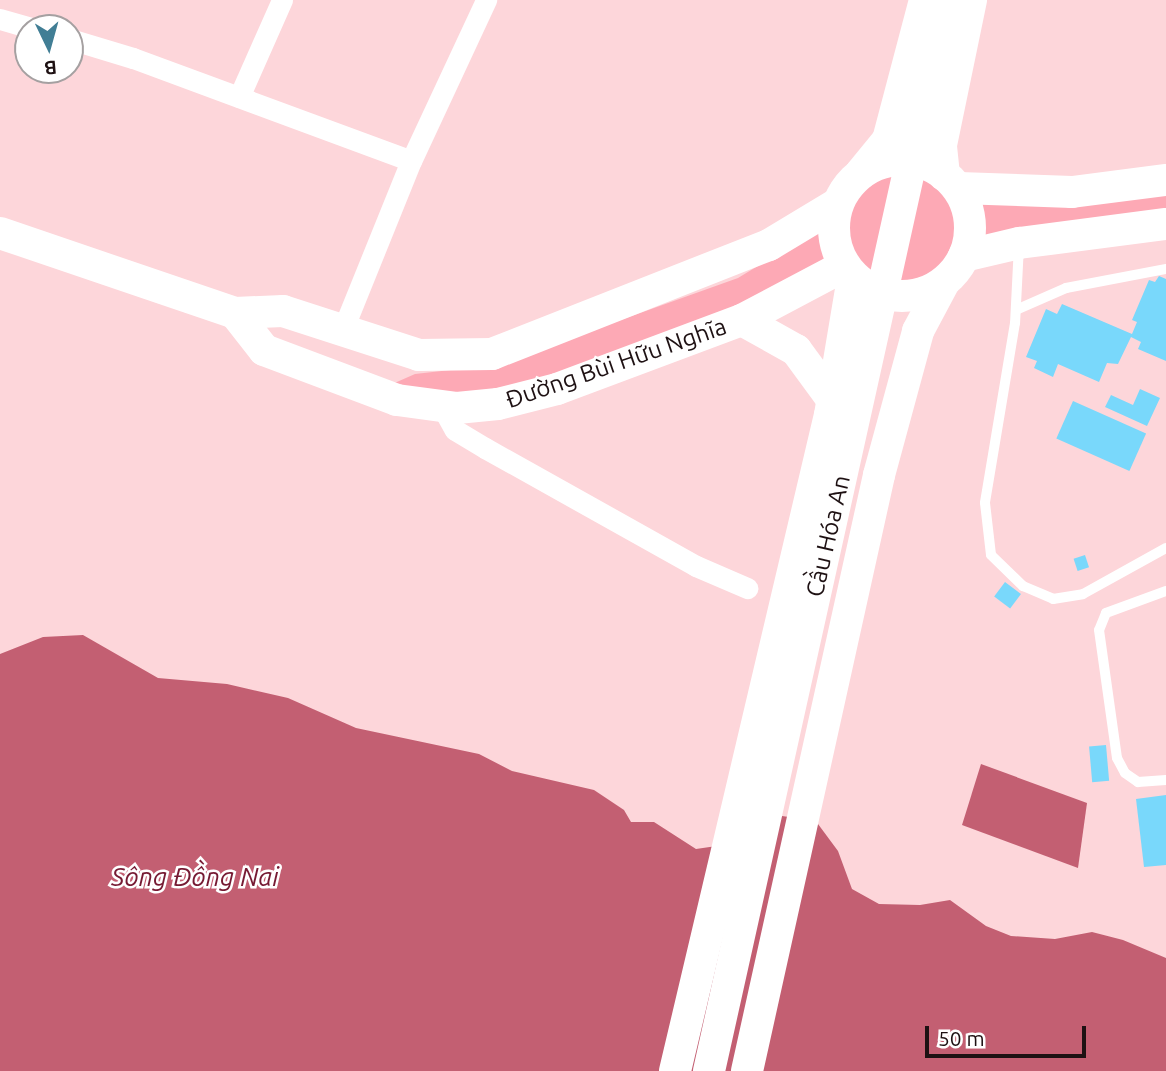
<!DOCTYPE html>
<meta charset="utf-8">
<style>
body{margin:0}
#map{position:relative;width:1166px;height:1071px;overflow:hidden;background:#fdd6da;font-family:Ubuntu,sans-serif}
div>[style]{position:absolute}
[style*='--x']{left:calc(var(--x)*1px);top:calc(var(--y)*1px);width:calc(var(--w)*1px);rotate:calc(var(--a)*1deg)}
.green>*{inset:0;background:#fda9b5}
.round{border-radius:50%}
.water>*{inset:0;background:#c35f72}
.building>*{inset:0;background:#79d8fb;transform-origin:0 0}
.lane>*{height:10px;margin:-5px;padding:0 5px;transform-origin:5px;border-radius:5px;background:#fff}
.street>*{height:21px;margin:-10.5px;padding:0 10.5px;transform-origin:10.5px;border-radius:10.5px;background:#fff}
.primary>*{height:32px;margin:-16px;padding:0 16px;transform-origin:16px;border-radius:16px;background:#fff}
.primary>.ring{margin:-16px;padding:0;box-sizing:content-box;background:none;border:32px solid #fff;border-radius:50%}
span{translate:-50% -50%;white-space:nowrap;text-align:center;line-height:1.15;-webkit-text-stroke:5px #fff;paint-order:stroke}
.street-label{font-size:24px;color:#1e1113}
.water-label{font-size:26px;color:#761a33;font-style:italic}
.north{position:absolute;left:14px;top:14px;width:70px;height:70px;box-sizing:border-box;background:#fff;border:2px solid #a5a0a1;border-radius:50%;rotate:175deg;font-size:19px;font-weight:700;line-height:28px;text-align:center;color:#1e1113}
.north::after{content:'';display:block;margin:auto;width:24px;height:32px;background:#417e95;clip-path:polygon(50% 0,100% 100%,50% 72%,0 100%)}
.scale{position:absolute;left:925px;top:1026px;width:161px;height:32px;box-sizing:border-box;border:4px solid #1e1113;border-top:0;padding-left:9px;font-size:21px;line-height:24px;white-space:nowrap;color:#1e1113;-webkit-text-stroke:5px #fff;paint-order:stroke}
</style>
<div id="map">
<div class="green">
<div class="round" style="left:847px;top:174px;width:110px;height:110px"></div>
<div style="clip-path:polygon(1166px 191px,1166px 212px,981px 239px,978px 202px)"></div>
<div style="clip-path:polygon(821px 228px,829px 261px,737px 310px,554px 377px,457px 396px,390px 385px,415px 374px,495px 365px,738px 278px)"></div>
</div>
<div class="water">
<div style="clip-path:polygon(83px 635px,158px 678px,227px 684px,288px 698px,356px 728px,479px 754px,512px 771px,594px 790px,624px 810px,631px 822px,654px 822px,696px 849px,744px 842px,782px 816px,809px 820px,818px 824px,838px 851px,852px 889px,879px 904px,920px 905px,950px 900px,986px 926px,1011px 936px,1055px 939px,1092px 932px,1123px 940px,1166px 958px,1166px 1071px,0 1071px,0 654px,43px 637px)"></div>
<div style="clip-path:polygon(981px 764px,1087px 803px,1078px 868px,962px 825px)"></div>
</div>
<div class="building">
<div style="clip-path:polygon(1159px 276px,1166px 279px,1166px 361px,1138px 349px,1141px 342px,1131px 337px,1118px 364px,1107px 363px,1099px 382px,1058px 364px,1053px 377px,1034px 368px,1037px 361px,1026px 357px,1046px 309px,1057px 314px,1062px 304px,1132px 334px,1137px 322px,1132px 320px,1149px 280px,1155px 282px)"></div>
<div style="clip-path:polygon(1140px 389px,1160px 398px,1147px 426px,1105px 407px,1111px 395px,1133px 405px)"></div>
<div style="left:1073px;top:401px;width:80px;height:41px;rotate:24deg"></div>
<div style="left:1085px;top:555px;width:13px;height:12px;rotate:72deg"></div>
<div style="left:1005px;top:582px;width:20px;height:18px;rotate:37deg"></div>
<div style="left:1106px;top:745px;width:36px;height:17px;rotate:85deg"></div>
<div style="clip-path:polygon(1166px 795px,1166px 865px,1144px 867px,1136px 799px)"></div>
</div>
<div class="lane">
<div style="--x:1019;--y:245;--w:78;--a:92.9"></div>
<div style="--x:1015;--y:323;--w:182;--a:99.5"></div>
<div style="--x:985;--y:503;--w:52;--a:83.4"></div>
<div style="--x:991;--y:555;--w:45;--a:44.1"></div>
<div style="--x:1023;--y:586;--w:33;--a:23"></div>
<div style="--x:1053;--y:599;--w:30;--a:-9"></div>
<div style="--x:1083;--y:594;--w:95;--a:-29"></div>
<div style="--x:1016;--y:310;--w:55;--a:-23.7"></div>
<div style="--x:1066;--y:288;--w:102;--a:-10.8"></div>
<div style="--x:1166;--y:591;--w:64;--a:159.9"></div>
<div style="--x:1106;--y:613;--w:18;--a:112"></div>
<div style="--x:1099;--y:630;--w:129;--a:82"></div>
<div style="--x:1117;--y:758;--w:17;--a:62"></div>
<div style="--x:1125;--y:773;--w:16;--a:35"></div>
<div style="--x:1138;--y:782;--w:28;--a:-4"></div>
</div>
<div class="street">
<div style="--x:0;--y:19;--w:32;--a:16"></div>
<div style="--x:70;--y:39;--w:66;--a:16.8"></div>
<div style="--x:133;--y:58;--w:296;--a:20.3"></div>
<div style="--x:239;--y:97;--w:106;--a:-66.1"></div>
<div style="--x:341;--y:334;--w:187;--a:-68"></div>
<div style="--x:411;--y:161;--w:178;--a:-65"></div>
<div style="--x:442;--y:407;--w:26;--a:61"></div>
<div style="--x:455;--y:430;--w:35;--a:31"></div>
<div style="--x:485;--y:448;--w:242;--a:29.2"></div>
<div style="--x:696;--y:566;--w:56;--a:23.3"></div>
</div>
<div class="primary">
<div class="ring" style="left:834px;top:160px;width:104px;height:104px"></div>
<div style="--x:861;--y:173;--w:43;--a:-50.7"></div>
<div style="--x:888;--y:140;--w:145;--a:-75.2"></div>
<div style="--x:944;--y:175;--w:30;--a:-96"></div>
<div style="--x:941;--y:145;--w:148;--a:-78.3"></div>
<div style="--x:959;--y:188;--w:113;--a:2"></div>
<div style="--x:1072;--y:192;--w:95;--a:-7.3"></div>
<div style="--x:0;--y:233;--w:248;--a:18.8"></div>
<div style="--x:235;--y:313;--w:48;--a:-2.4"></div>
<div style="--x:283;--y:311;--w:143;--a:17.9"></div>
<div style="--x:419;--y:355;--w:73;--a:-0.8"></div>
<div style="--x:492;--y:354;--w:298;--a:-21.5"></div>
<div style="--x:769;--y:245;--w:79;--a:-31.1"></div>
<div style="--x:964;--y:256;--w:57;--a:-13.3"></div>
<div style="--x:1019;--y:243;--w:148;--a:-7.4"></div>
<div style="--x:235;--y:313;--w:47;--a:51.9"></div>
<div style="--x:264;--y:350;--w:142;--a:20.6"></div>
<div style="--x:397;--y:400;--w:61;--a:7.6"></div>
<div style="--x:457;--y:408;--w:41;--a:-5.6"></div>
<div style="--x:498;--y:404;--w:61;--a:-14.3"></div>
<div style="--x:557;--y:389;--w:197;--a:-20.5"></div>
<div style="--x:742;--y:320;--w:115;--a:-27.9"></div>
<div style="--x:742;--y:320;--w:62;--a:29.1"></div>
<div style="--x:796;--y:350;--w:61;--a:53.7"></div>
<div style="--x:675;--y:1071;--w:674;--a:-76.71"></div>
<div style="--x:830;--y:415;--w:140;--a:-80.5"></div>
<div style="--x:709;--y:1071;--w:1097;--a:-77.47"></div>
<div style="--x:747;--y:1071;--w:610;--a:-77.51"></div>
<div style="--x:879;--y:475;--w:149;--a:-74.8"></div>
<div style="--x:918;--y:331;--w:55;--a:-62"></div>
</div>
<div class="street-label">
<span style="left:616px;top:363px;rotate:-19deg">Đường Bùi Hữu Nghĩa</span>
<span style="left:828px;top:536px;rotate:-77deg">Cầu Hóa An</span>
</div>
<div class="water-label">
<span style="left:195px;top:877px">Sông Đồng Nai</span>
</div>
<div class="north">B</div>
<div class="scale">50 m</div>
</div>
